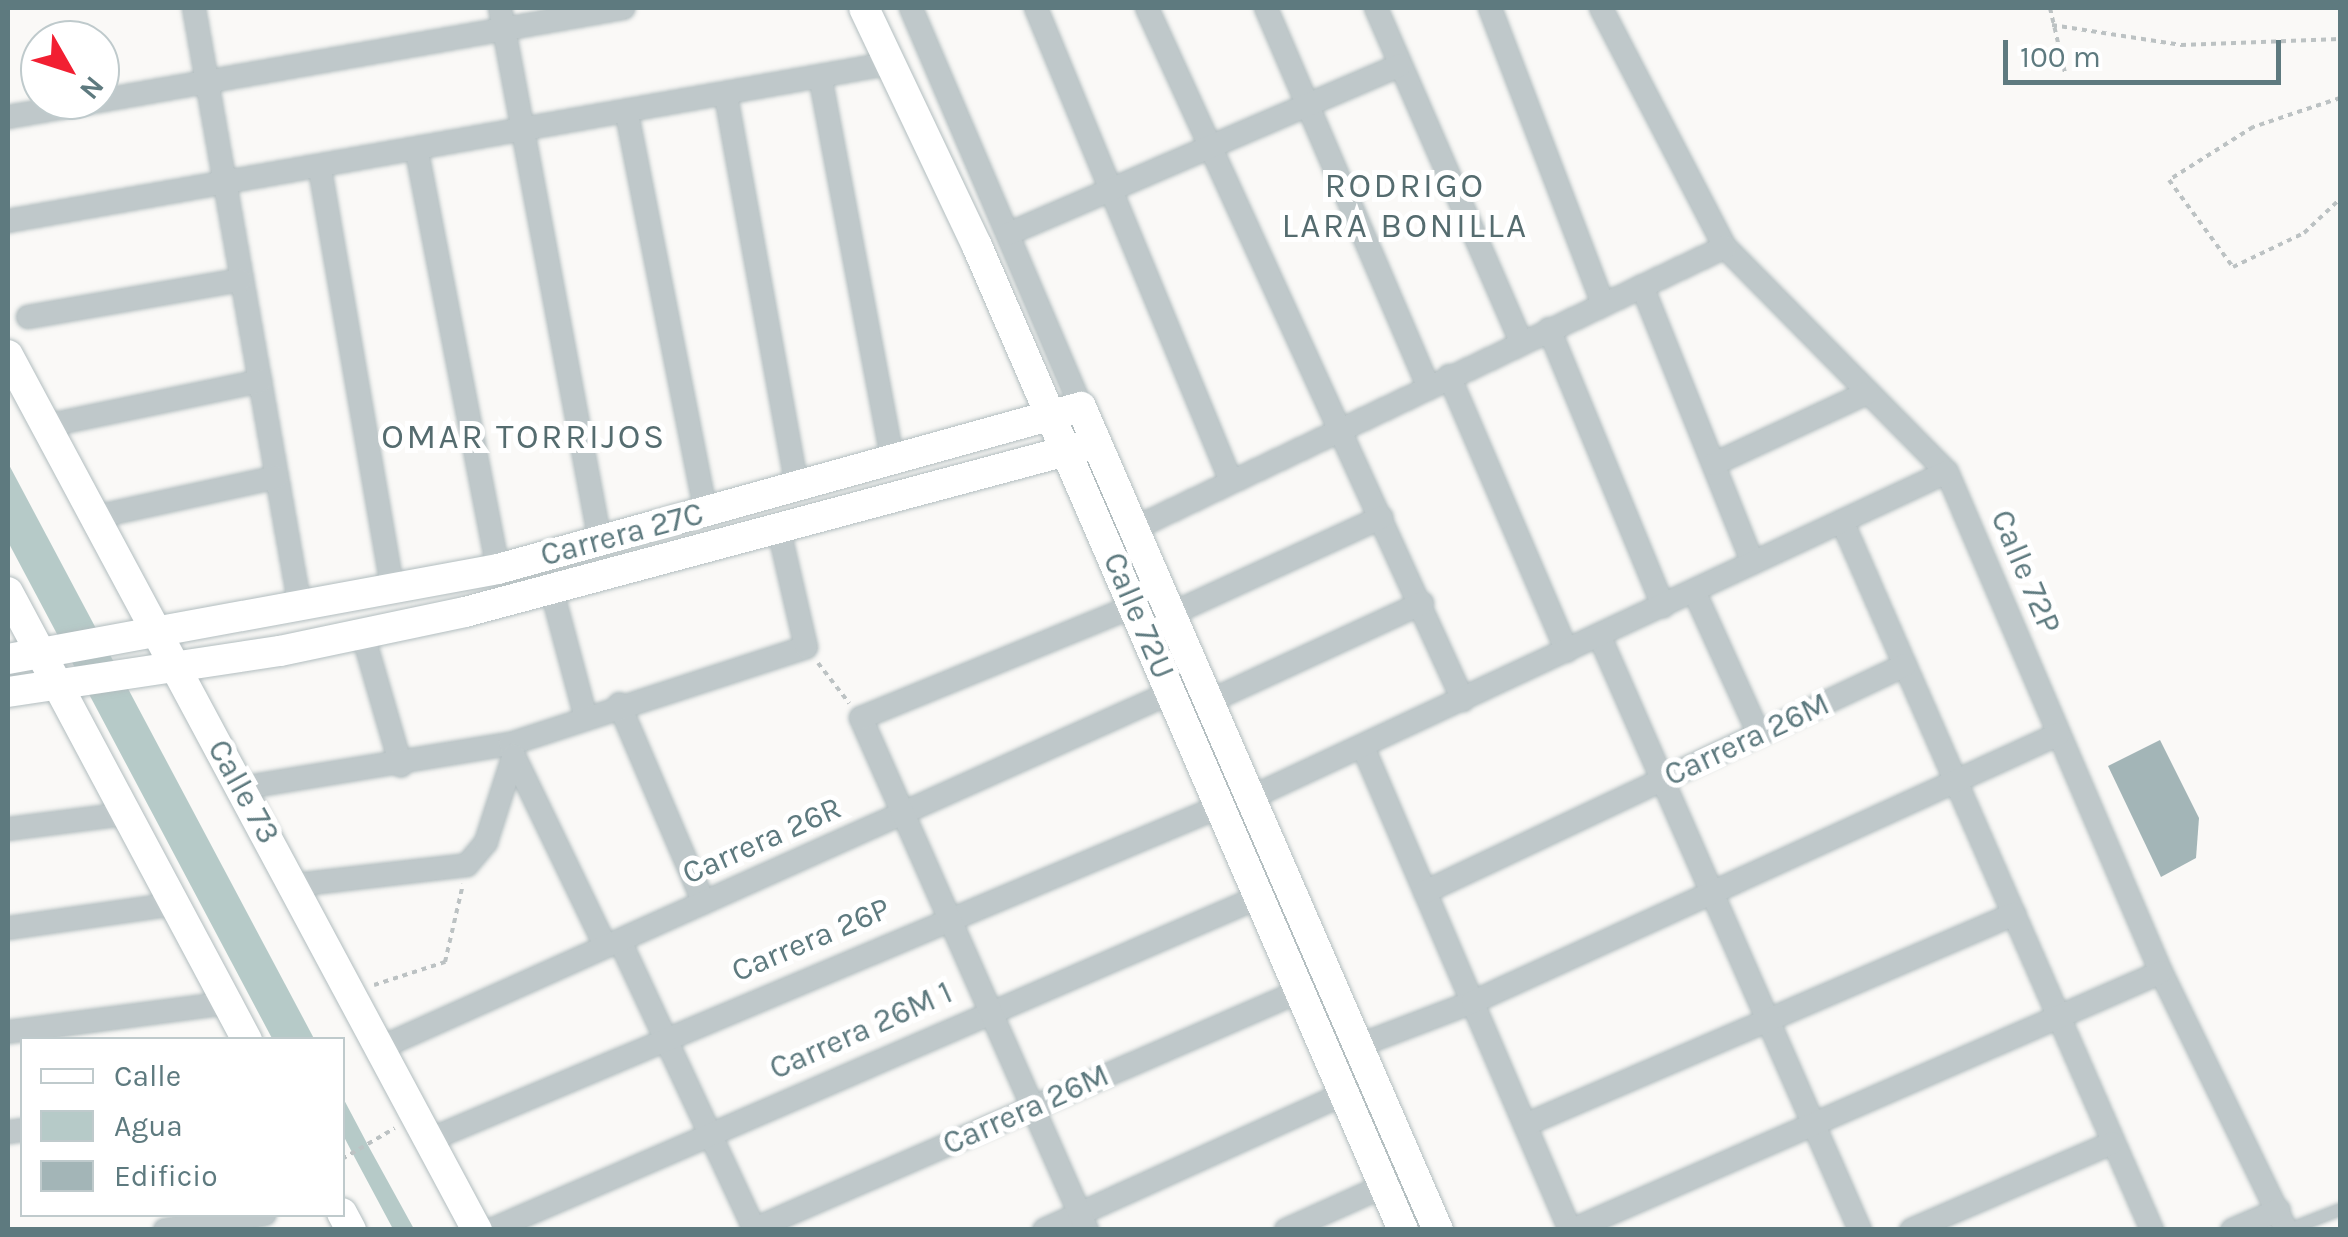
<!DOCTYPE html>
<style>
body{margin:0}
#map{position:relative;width:2348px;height:1237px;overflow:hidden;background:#faf9f7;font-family:Karla,sans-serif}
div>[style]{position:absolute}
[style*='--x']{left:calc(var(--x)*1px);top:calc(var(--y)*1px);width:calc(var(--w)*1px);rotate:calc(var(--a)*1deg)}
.water>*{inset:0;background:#b6cac8;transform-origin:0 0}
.building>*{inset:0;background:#a3b5b7}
.path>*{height:4px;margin-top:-2px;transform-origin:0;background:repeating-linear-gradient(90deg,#bcc2c3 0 5px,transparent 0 10px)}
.roads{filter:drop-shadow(0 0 2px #b2bdbf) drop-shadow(0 0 2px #b2bdbf)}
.lane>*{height:11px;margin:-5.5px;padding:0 5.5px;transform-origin:5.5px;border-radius:5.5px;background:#bfc8ca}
.street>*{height:22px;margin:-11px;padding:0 11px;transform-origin:11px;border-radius:11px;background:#bfc8ca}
.secondary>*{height:30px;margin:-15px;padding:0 15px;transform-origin:15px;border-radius:15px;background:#fff}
span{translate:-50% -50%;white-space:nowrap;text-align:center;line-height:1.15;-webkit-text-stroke:10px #fff;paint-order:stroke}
.street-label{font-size:32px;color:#5e7a7f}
.neighbourhood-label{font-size:35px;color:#556c6f;letter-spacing:2.5px}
.frame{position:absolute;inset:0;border:10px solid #5e7a7f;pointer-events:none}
.legend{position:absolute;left:20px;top:1037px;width:325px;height:180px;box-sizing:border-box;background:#fff;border:2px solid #bfcacc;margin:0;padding:12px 18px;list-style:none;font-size:30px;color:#5e7a7f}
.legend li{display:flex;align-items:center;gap:20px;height:50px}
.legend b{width:50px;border:2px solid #bfcacc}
.north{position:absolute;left:20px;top:20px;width:100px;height:100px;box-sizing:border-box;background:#fff;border:2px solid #bfcacc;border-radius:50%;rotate:129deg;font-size:28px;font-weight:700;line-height:40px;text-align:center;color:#5e7a7f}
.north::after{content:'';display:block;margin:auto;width:35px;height:45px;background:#f21f32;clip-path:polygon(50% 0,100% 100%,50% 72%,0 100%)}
.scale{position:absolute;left:2003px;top:40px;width:278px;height:45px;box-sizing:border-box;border:5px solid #5e7a7f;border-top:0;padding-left:12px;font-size:30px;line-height:35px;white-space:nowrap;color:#5e7a7f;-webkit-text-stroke:8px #fff;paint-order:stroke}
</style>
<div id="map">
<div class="water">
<div style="left:8px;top:463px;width:652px;height:37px;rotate:62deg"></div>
<div style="clip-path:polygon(342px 1096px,370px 1149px,414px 1229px,393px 1229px,355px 1158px,343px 1135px)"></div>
</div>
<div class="building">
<div style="clip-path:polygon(2160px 740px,2199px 818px,2196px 858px,2161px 877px,2108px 766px)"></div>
</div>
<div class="path">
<div style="--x:2050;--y:8;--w:67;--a:77"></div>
<div style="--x:2052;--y:25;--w:131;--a:8.8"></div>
<div style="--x:2181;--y:45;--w:159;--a:-2.2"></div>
<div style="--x:2340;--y:98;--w:92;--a:161.6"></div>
<div style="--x:2253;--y:127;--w:99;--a:147.8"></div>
<div style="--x:2169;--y:180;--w:108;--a:53.7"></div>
<div style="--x:2233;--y:267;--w:79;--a:-25.6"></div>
<div style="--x:2304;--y:233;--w:50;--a:-43.4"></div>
<div style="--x:818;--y:663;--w:51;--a:52.2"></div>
<div style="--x:374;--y:985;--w:75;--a:-17.9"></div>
<div style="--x:445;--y:962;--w:80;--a:-77"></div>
<div style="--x:342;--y:1159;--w:61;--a:-30.3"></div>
</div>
<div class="roads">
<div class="lane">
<div style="--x:2286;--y:1230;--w:58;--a:-21.3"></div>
</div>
<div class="street">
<div style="--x:194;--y:8;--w:608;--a:79.96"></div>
<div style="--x:500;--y:8;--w:542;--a:79.37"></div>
<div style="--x:911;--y:8;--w:434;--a:66.9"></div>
<div style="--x:1036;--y:8;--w:509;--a:67.61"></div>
<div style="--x:1147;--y:8;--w:761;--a:65.46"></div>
<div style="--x:1266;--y:8;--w:411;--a:66.8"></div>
<div style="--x:1376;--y:8;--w:364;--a:66.5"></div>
<div style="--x:1490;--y:8;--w:317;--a:69.1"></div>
<div style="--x:1601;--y:8;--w:269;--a:62.6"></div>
<div style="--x:1725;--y:247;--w:316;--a:45.4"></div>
<div style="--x:1947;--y:472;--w:544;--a:66.83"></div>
<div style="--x:2161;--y:972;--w:287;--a:64.1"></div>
<div style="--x:820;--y:76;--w:393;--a:79.3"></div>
<div style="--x:726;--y:96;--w:397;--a:79.7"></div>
<div style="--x:627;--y:114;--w:407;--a:78.8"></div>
<div style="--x:8;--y:117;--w:625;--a:-10.05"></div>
<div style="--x:417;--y:152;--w:425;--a:79"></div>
<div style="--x:320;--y:169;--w:428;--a:80.2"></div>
<div style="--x:8;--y:221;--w:898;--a:-10.13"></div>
<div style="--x:1008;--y:234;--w:427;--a:-23.3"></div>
<div style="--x:1642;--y:286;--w:298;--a:68.2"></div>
<div style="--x:28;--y:317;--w:215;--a:-9.9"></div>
<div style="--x:1549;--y:329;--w:300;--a:67.6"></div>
<div style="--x:1449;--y:376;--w:299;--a:66.8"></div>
<div style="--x:45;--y:426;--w:220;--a:-11.8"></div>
<div style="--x:1714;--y:464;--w:169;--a:-24.9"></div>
<div style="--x:91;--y:518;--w:190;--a:-12.4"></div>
<div style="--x:1842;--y:521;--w:774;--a:66.38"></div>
<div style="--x:1131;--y:530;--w:658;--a:-25.47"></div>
<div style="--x:552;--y:591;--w:127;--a:75"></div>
<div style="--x:1694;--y:591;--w:157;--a:65.6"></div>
<div style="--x:1169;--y:615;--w:234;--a:-24.7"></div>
<div style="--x:363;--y:635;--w:136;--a:73.8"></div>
<div style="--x:1599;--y:635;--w:650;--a:66.32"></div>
<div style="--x:1208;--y:702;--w:236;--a:-24.8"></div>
<div style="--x:619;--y:704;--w:216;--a:66.9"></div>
<div style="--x:1363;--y:747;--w:525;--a:66.8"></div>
<div style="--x:512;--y:752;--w:216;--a:64.3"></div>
<div style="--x:240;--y:788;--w:274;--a:-9.3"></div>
<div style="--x:510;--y:744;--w:311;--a:-18.1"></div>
<div style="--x:806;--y:647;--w:120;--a:-103"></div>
<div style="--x:1250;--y:798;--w:769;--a:-25.07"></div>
<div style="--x:8;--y:829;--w:118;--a:-7.3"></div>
<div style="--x:295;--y:885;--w:173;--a:-6.6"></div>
<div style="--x:467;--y:865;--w:30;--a:-50"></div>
<div style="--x:486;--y:842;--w:91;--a:-72.2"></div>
<div style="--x:1425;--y:892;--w:531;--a:-25.31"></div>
<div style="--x:8;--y:928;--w:169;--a:-8.2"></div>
<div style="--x:620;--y:941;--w:318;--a:65"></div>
<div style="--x:8;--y:1032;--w:221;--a:-7.5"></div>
<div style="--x:1355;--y:1047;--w:126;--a:-20.9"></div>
<div style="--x:1473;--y:1002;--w:644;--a:-24.58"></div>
<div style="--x:380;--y:1048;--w:866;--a:-24.2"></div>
<div style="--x:1525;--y:1125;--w:533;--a:-23.34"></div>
<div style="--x:8;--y:1132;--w:14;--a:-8"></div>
<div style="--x:429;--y:1140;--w:860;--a:-22.87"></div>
<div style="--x:165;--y:1230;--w:101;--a:-9.1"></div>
<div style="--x:491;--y:1230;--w:837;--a:-23.44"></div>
<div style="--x:752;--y:1230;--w:598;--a:-23.56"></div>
<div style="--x:1044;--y:1230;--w:329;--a:-24.4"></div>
<div style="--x:1087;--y:1230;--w:560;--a:-113.82"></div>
<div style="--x:861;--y:718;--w:295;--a:-22.3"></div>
<div style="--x:1286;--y:1230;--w:107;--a:-24.2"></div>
<div style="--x:1572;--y:1230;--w:643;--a:-23.65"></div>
<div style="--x:1911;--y:1230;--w:219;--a:-23.4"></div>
<div style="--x:2232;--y:1230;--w:51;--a:-23.1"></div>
</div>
<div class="secondary">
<div style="--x:864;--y:8;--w:263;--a:64.6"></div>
<div style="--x:977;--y:246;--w:1072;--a:66.59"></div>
<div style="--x:8;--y:355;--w:993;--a:61.81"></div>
<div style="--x:8;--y:592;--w:508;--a:61.92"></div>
<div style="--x:8;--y:659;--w:498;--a:-10.4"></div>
<div style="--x:498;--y:569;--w:605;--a:-15.53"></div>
<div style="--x:1081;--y:407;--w:897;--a:66.55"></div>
<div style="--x:8;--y:692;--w:275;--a:-8.6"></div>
<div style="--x:280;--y:651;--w:189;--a:-11.9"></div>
<div style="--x:465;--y:612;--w:642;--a:-14.99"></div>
<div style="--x:342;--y:1213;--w:19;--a:62"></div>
</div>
</div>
<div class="street-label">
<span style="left:622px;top:535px;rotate:-15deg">Carrera 27C</span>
<span style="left:2025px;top:572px;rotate:67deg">Calle 72P</span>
<span style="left:1138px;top:616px;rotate:67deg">Calle 72U</span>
<span style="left:1747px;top:740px;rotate:-25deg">Carrera 26M</span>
<span style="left:243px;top:792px;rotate:61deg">Calle 73</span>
<span style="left:762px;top:841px;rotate:-24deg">Carrera 26R</span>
<span style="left:811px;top:940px;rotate:-23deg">Carrera 26P</span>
<span style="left:861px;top:1031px;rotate:-24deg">Carrera 26M 1</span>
<span style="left:1026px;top:1110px;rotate:-24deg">Carrera 26M</span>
</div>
<div class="neighbourhood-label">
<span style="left:1405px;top:206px">RODRIGO<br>LARA BONILLA</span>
<span style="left:524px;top:437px">OMAR TORRIJOS</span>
</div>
<div class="frame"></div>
<ul class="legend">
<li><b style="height:12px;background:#fff"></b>Calle</li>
<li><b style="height:28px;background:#b6cac8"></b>Agua</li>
<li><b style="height:28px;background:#a3b5b7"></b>Edificio</li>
</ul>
<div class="north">N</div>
<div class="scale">100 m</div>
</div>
